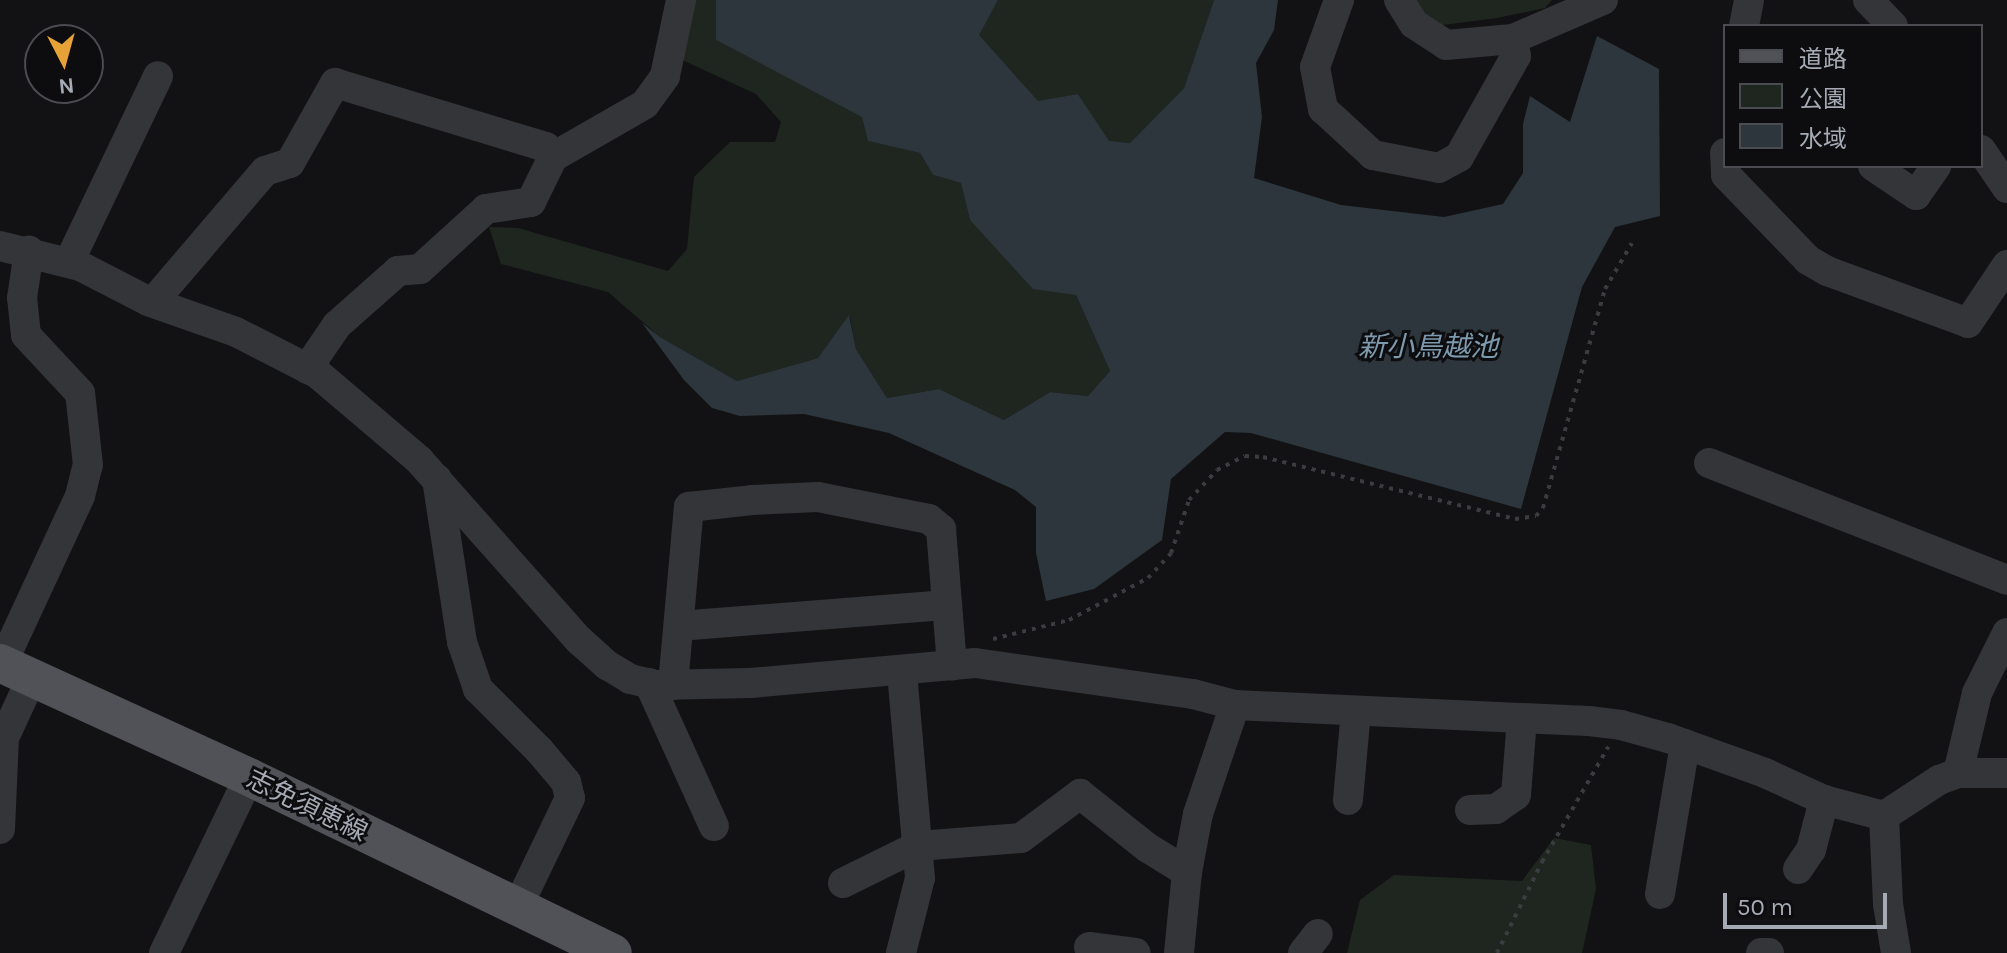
<!DOCTYPE html>
<meta charset="utf-8">
<style>
body{margin:0}
#map{position:relative;width:2007px;height:953px;overflow:hidden;background:#121214;font-family:Karla,"Noto Sans JP",sans-serif}
div>[style]{position:absolute}
[style*='--x']{left:calc(var(--x)*1px);top:calc(var(--y)*1px);width:calc(var(--w)*1px);rotate:calc(var(--a)*1deg)}
.green>*{inset:0;background:#1f261f}
.water>*{inset:0;background:#2c363c}
.path>*{height:4px;margin-top:-2px;transform-origin:0;background:repeating-linear-gradient(90deg,#3a3c3f 0 4px,transparent 0 10px)}
.minor>*{height:30px;margin:-15px;padding:0 15px;transform-origin:15px;border-radius:15px;background:#343539}
.major>*{height:38px;margin:-19px;padding:0 19px;transform-origin:19px;border-radius:19px;background:#505257}
span{translate:-50% -50%;white-space:nowrap;text-align:center;line-height:1.15;-webkit-text-stroke:6px #0d0d0f;paint-order:stroke}
.street-label{font-size:26px;color:#a5aab4}
.water-label{font-size:28px;color:#7d99ad;font-style:italic}
.legend{position:absolute;left:1723px;top:24px;width:260px;height:144px;box-sizing:border-box;background:#0d0d0f;border:2px solid #4a4c51;margin:0;padding:10px 14px;list-style:none;font-size:24px;color:#a5aab4}
.legend li{display:flex;align-items:center;gap:16px;height:40px}
.legend b{width:40px;border:2px solid #4a4c51}
.north{position:absolute;left:24px;top:24px;width:80px;height:80px;box-sizing:border-box;background:#0d0d0f;border:2px solid #4a4c51;border-radius:50%;rotate:174deg;font-size:22px;font-weight:700;line-height:32px;text-align:center;color:#a5aab4}
.north::after{content:'';display:block;margin:auto;width:28px;height:36px;background:#e7a237;clip-path:polygon(50% 0,100% 100%,50% 72%,0 100%)}
.scale{position:absolute;left:1723px;top:893px;width:164px;height:36px;box-sizing:border-box;border:4px solid #a5aab4;border-top:0;padding-left:10px;font-size:24px;line-height:28px;white-space:nowrap;color:#a5aab4;-webkit-text-stroke:6px #0d0d0f;paint-order:stroke}
</style>
<div id="map">
<div class="green">
<div style="clip-path:polygon(695px 0,716px 0,716px 40px,863px 117px,869px 141px,920px 153px,933px 175px,961px 183px,970px 220px,1076px 295px,1110px 371px,1088px 396px,1050px 392px,1004px 420px,939px 389px,887px 398px,856px 349px,850px 317px,818px 358px,737px 381px,660px 337px,608px 292px,501px 264px,489px 227px,518px 228px,668px 271px,687px 249px,694px 177px,730px 142px,775px 142px,781px 122px,756px 94px,678px 58px)"></div>
<div style="clip-path:polygon(998px 0,1214px 0,1184px 88px,1130px 143px,1109px 142px,1078px 94px,1038px 102px,978px 35px)"></div>
<div style="clip-path:polygon(1403px 0,1552px 0,1545px 8px,1497px 18px,1435px 26px)"></div>
<div style="clip-path:polygon(1554px 838px,1591px 845px,1596px 889px,1582px 953px,1347px 953px,1360px 900px,1394px 875px,1522px 881px)"></div>
</div>
<div class="water">
<div style="clip-path:polygon(716px 0,998px 0,979px 35px,1038px 101px,1078px 94px,1109px 141px,1130px 143px,1184px 88px,1214px 0,1278px 0,1274px 30px,1256px 63px,1262px 117px,1254px 178px,1341px 205px,1444px 217px,1503px 204px,1523px 173px,1523px 124px,1530px 96px,1570px 122px,1597px 36px,1659px 69px,1660px 216px,1615px 227px,1582px 287px,1521px 509px,1251px 433px,1225px 432px,1171px 479px,1162px 540px,1094px 589px,1046px 601px,1036px 553px,1036px 507px,1015px 490px,889px 433px,804px 414px,740px 416px,712px 408px,684px 380px,642px 323px,660px 337px,737px 381px,818px 358px,849px 315px,856px 349px,887px 398px,939px 389px,1004px 420px,1050px 392px,1088px 396px,1110px 371px,1076px 295px,1033px 289px,970px 220px,961px 183px,933px 175px,920px 153px,868px 141px,862px 117px,716px 40px)"></div>
</div>
<div class="path">
<div style="--x:993;--y:639;--w:78;--a:-14"></div>
<div style="--x:1069;--y:620;--w:89;--a:-28"></div>
<div style="--x:1148;--y:578;--w:34;--a:-47"></div>
<div style="--x:1171;--y:553;--w:56;--a:-71.2"></div>
<div style="--x:1189;--y:500;--w:41;--a:-47"></div>
<div style="--x:1217;--y:470;--w:31;--a:-27"></div>
<div style="--x:1245;--y:456;--w:18;--a:3"></div>
<div style="--x:1263;--y:457;--w:260;--a:13.8"></div>
<div style="--x:1515;--y:519;--w:21;--a:-8"></div>
<div style="--x:1536;--y:516;--w:11;--a:-49"></div>
<div style="--x:1543;--y:508;--w:228;--a:-74.2"></div>
<div style="--x:1605;--y:289;--w:53;--a:-59.6"></div>
<div style="--x:1497;--y:953;--w:102;--a:-63.7"></div>
<div style="--x:1542;--y:862;--w:133;--a:-60.1"></div>
</div>
<div class="minor">
<div style="--x:1339;--y:0;--w:71;--a:109.7"></div>
<div style="--x:1315;--y:67;--w:43;--a:79.2"></div>
<div style="--x:1323;--y:109;--w:68;--a:42.6"></div>
<div style="--x:1373;--y:155;--w:67;--a:11.1"></div>
<div style="--x:1439;--y:168;--w:23;--a:-29"></div>
<div style="--x:1459;--y:157;--w:116;--a:-60.6"></div>
<div style="--x:1516;--y:56;--w:17;--a:-100"></div>
<div style="--x:1399;--y:0;--w:28;--a:58"></div>
<div style="--x:1414;--y:24;--w:38;--a:33"></div>
<div style="--x:1446;--y:45;--w:67;--a:-5.1"></div>
<div style="--x:1513;--y:39;--w:98;--a:-23.4"></div>
<div style="--x:1868;--y:0;--w:36;--a:46"></div>
<div style="--x:1744;--y:26;--w:26;--a:-79"></div>
<div style="--x:1981;--y:150;--w:46;--a:55.6"></div>
<div style="--x:1725;--y:153;--w:22;--a:87"></div>
<div style="--x:1726;--y:175;--w:118;--a:46"></div>
<div style="--x:1808;--y:260;--w:22;--a:30"></div>
<div style="--x:1827;--y:271;--w:150;--a:20.2"></div>
<div style="--x:1968;--y:323;--w:70;--a:-56.1"></div>
<div style="--x:553;--y:157;--w:106;--a:-29.9"></div>
<div style="--x:645;--y:104;--w:34;--a:-54"></div>
<div style="--x:665;--y:76;--w:78;--a:-78.1"></div>
<div style="--x:1873;--y:166;--w:52;--a:34"></div>
<div style="--x:1916;--y:195;--w:35;--a:-55"></div>
<div style="--x:0;--y:246;--w:82;--a:14"></div>
<div style="--x:80;--y:266;--w:76;--a:27.2"></div>
<div style="--x:148;--y:301;--w:93;--a:19.4"></div>
<div style="--x:236;--y:332;--w:92;--a:27.1"></div>
<div style="--x:318;--y:374;--w:133;--a:40.4"></div>
<div style="--x:419;--y:460;--w:241;--a:48.4"></div>
<div style="--x:579;--y:640;--w:38;--a:42"></div>
<div style="--x:607;--y:665;--w:27;--a:31"></div>
<div style="--x:630;--y:679;--w:27;--a:13"></div>
<div style="--x:656;--y:685;--w:95;--a:-1.2"></div>
<div style="--x:751;--y:683;--w:225;--a:-5.1"></div>
<div style="--x:975;--y:663;--w:220;--a:8.1"></div>
<div style="--x:1193;--y:694;--w:43;--a:14.7"></div>
<div style="--x:1235;--y:705;--w:354;--a:2.6"></div>
<div style="--x:1589;--y:721;--w:32;--a:7"></div>
<div style="--x:1621;--y:725;--w:49;--a:15.5"></div>
<div style="--x:1668;--y:738;--w:103;--a:19.8"></div>
<div style="--x:1765;--y:773;--w:65;--a:24.6"></div>
<div style="--x:1824;--y:800;--w:62;--a:14.9"></div>
<div style="--x:69;--y:262;--w:206;--a:-64.4"></div>
<div style="--x:153;--y:302;--w:172;--a:-49.5"></div>
<div style="--x:265;--y:171;--w:26;--a:-18"></div>
<div style="--x:290;--y:163;--w:92;--a:-60.6"></div>
<div style="--x:335;--y:83;--w:220;--a:16.9"></div>
<div style="--x:546;--y:147;--w:12;--a:55"></div>
<div style="--x:553;--y:157;--w:50;--a:116.1"></div>
<div style="--x:531;--y:202;--w:46;--a:171.2"></div>
<div style="--x:486;--y:209;--w:89;--a:137.7"></div>
<div style="--x:420;--y:269;--w:22;--a:175"></div>
<div style="--x:398;--y:271;--w:81;--a:138.5"></div>
<div style="--x:337;--y:325;--w:53;--a:124.3"></div>
<div style="--x:1709;--y:463;--w:320;--a:21.4"></div>
<div style="--x:437;--y:479;--w:165;--a:81.3"></div>
<div style="--x:462;--y:642;--w:50;--a:71.2"></div>
<div style="--x:478;--y:689;--w:86;--a:45"></div>
<div style="--x:539;--y:750;--w:42;--a:49.8"></div>
<div style="--x:566;--y:782;--w:16;--a:76"></div>
<div style="--x:570;--y:798;--w:122;--a:115.7"></div>
<div style="--x:679;--y:626;--w:269;--a:-4.5"></div>
<div style="--x:2;--y:664;--w:185;--a:-65.1"></div>
<div style="--x:80;--y:496;--w:32;--a:-76"></div>
<div style="--x:88;--y:465;--w:72;--a:-96.3"></div>
<div style="--x:80;--y:393;--w:79;--a:-133"></div>
<div style="--x:26;--y:335;--w:37;--a:-96"></div>
<div style="--x:22;--y:298;--w:48;--a:-81.5"></div>
<div style="--x:649;--y:683;--w:157;--a:65.6"></div>
<div style="--x:673;--y:685;--w:179;--a:-84.9"></div>
<div style="--x:689;--y:507;--w:63;--a:-6.3"></div>
<div style="--x:752;--y:500;--w:66;--a:-2.6"></div>
<div style="--x:818;--y:497;--w:113;--a:11.2"></div>
<div style="--x:929;--y:519;--w:16;--a:40"></div>
<div style="--x:941;--y:529;--w:137;--a:85.4"></div>
<div style="--x:1958;--y:773;--w:82;--a:-76.6"></div>
<div style="--x:1977;--y:693;--w:67;--a:-63.4"></div>
<div style="--x:1348;--y:800;--w:89;--a:-84.9"></div>
<div style="--x:1470;--y:810;--w:26;--a:-2"></div>
<div style="--x:1496;--y:809;--w:24;--a:-35"></div>
<div style="--x:1516;--y:795;--w:77;--a:-85.5"></div>
<div style="--x:1884;--y:816;--w:88;--a:87.4"></div>
<div style="--x:1888;--y:904;--w:50;--a:80.7"></div>
<div style="--x:1884;--y:816;--w:66;--a:-33.2"></div>
<div style="--x:1939;--y:780;--w:20;--a:-20"></div>
<div style="--x:1958;--y:773;--w:49;--a:0"></div>
<div style="--x:0;--y:829;--w:91;--a:-87.5"></div>
<div style="--x:4;--y:738;--w:67;--a:-65.3"></div>
<div style="--x:1798;--y:869;--w:23;--a:-56"></div>
<div style="--x:1811;--y:850;--w:52;--a:-75.4"></div>
<div style="--x:843;--y:883;--w:84;--a:-26.3"></div>
<div style="--x:918;--y:846;--w:103;--a:-4.4"></div>
<div style="--x:1021;--y:838;--w:74;--a:-36.7"></div>
<div style="--x:1080;--y:794;--w:87;--a:38.5"></div>
<div style="--x:1148;--y:848;--w:46;--a:31.6"></div>
<div style="--x:1660;--y:894;--w:152;--a:-80.5"></div>
<div style="--x:1089;--y:947;--w:47;--a:7.3"></div>
<div style="--x:164;--y:953;--w:195;--a:-64.2"></div>
<div style="--x:901;--y:953;--w:77;--a:-75.8"></div>
<div style="--x:920;--y:878;--w:208;--a:-95"></div>
<div style="--x:1179;--y:953;--w:81;--a:-84.4"></div>
<div style="--x:1187;--y:872;--w:59;--a:-79.3"></div>
<div style="--x:1198;--y:814;--w:115;--a:-71.3"></div>
<div style="--x:1303;--y:953;--w:24;--a:-52"></div>
<div style="--x:1761;--y:953;--w:8;--a:0"></div>
</div>
<div class="major">
<div style="--x:0;--y:663;--w:274;--a:24.6"></div>
<div style="--x:249;--y:777;--w:404;--a:25.8"></div>
</div>
<div class="street-label">
<span style="left:307px;top:806px;rotate:26deg">志免須恵線</span>
</div>
<div class="water-label">
<span style="left:1428px;top:347px">新小鳥越池</span>
</div>
<ul class="legend">
<li><b style="height:10px;background:#505257"></b>道路</li>
<li><b style="height:22px;background:#1f261f"></b>公園</li>
<li><b style="height:22px;background:#2c363c"></b>水域</li>
</ul>
<div class="north">N</div>
<div class="scale">50 m</div>
</div>
